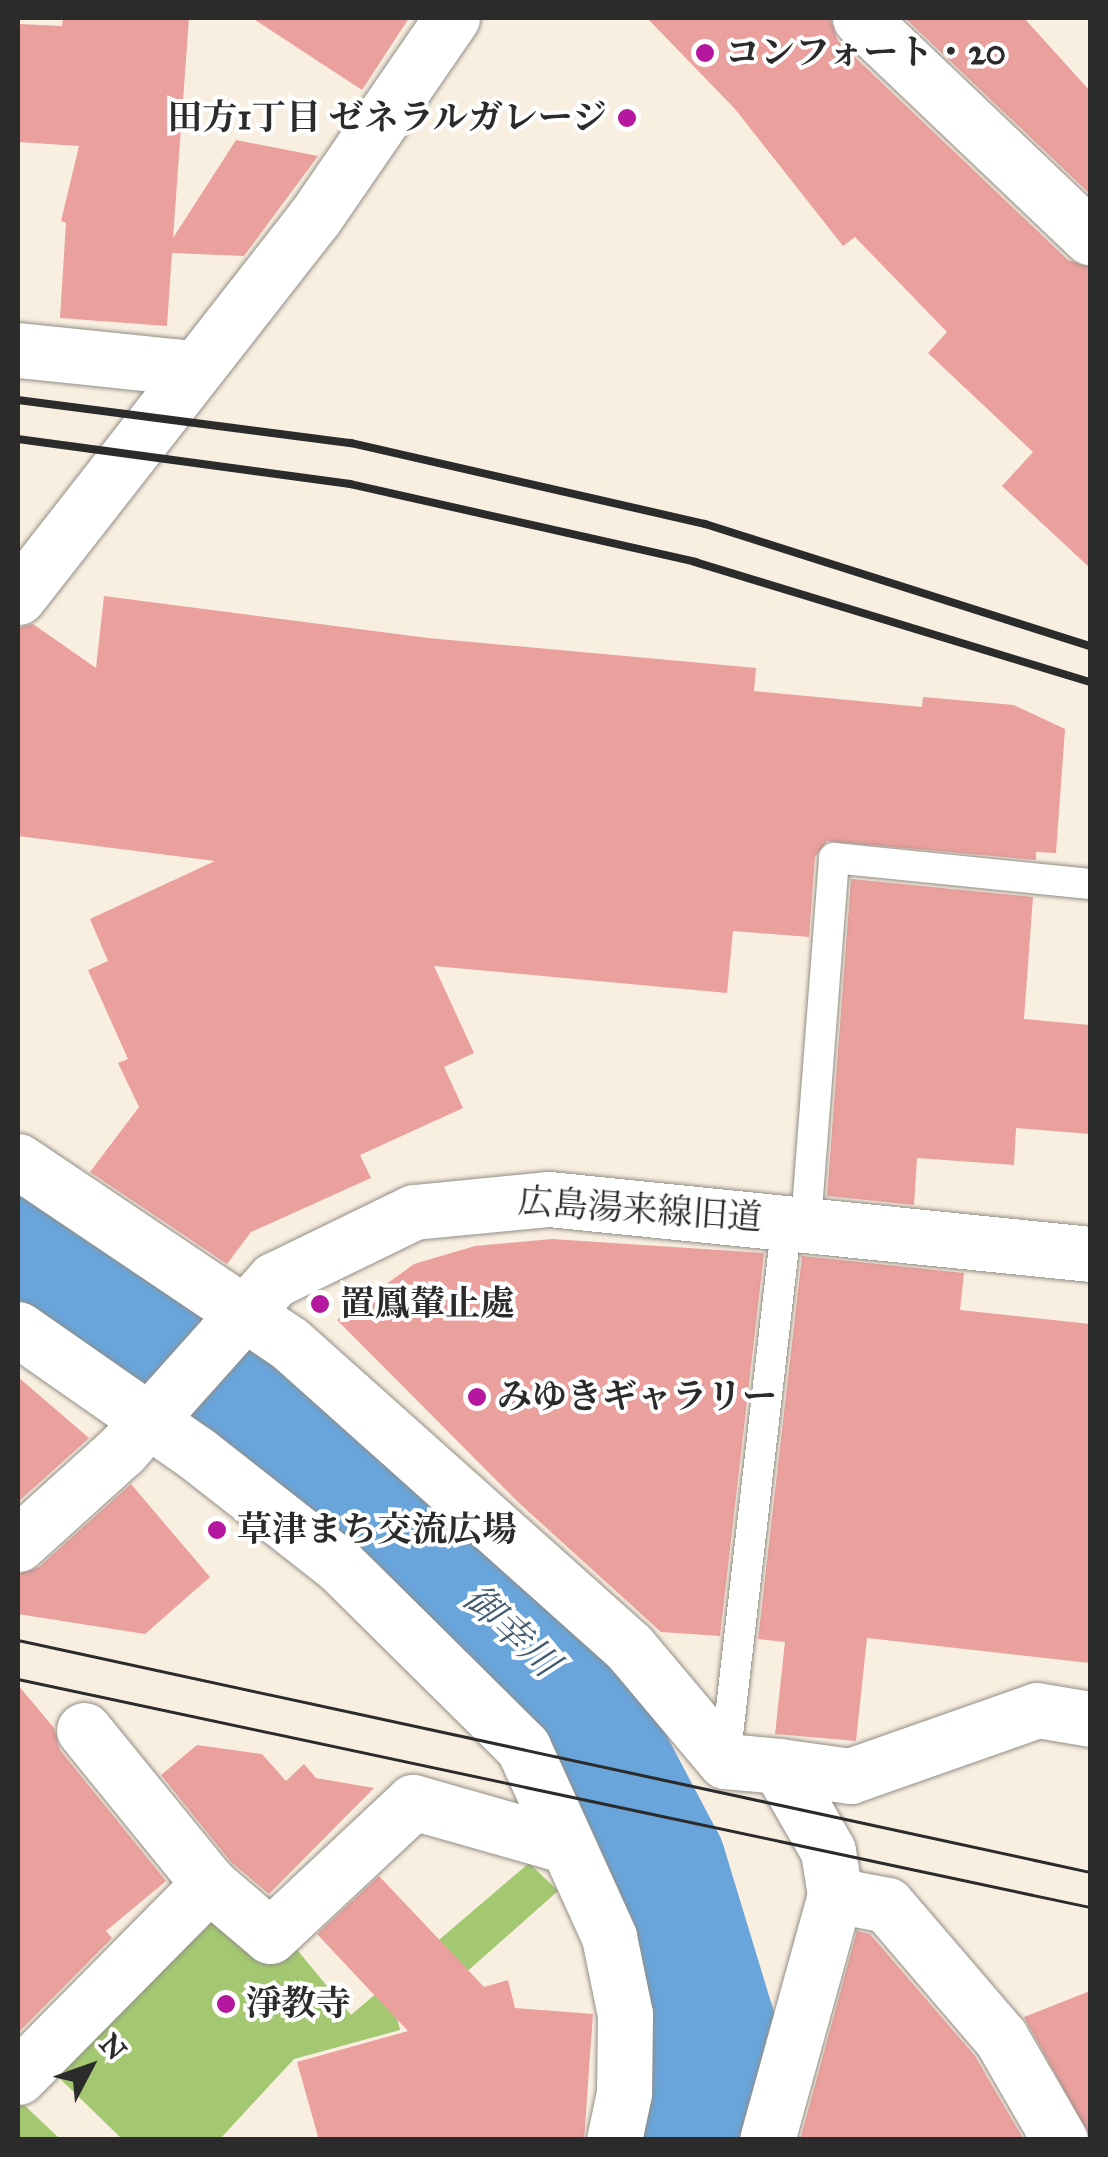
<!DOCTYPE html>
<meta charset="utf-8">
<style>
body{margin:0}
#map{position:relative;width:1108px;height:2157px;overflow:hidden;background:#f9efe1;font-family:"IM FELL Great Primer","Noto Serif JP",serif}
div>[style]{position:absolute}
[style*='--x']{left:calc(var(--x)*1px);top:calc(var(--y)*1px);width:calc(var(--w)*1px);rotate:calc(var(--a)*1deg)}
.green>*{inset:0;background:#a4c871}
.water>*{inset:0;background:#69a5da}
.river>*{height:125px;margin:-62.5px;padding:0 62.5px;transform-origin:62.5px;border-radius:62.5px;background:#69a5da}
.building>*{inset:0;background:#eaa09d}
.roads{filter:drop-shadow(0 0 2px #928d86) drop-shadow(0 0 2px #928d86)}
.service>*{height:30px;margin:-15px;padding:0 15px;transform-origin:15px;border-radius:15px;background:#fff}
.minor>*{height:55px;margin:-27.5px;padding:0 27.5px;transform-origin:27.5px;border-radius:27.5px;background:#fff}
.tram>*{height:2.5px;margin:-1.25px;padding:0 1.25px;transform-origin:1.25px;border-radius:1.25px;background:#2b2b2b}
.rail>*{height:8px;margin:-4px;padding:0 4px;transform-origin:4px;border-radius:4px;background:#2b2b2b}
.dots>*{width:28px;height:28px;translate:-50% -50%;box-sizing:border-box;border:5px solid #fff;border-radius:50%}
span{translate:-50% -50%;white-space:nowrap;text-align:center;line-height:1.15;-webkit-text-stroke:8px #fff;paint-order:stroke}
.poi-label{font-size:35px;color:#2b2b2b;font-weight:700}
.left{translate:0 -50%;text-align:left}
.right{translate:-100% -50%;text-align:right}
.street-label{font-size:35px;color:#2b2b2b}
.water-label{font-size:38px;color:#445c71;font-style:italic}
.frame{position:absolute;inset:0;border:20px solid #2b2b2b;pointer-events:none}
.north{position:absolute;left:40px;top:2017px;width:100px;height:100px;-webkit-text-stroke:8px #fff;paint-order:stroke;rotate:49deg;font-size:28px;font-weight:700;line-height:40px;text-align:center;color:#2b2b2b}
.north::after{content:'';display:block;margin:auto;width:35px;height:45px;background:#2b2b2b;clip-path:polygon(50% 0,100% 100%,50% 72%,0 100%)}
</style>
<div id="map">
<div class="green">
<div style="clip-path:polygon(529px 1863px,558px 1891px,437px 1998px,395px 2009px,400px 2030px,294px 2059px,220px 2139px,122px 2139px,48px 2067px,210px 1902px,289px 1940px,351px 2015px)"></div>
<div style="clip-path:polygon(18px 2099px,60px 2139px,18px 2139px)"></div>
</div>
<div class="water">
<div style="clip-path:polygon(568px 1683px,715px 1888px,777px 2020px,745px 2139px,638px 2139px,644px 2001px,621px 1866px)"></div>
</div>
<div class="river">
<div style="--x:18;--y:1246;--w:311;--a:34.7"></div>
<div style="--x:274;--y:1423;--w:192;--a:40.1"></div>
<div style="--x:421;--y:1547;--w:200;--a:42.8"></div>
<div style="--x:568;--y:1683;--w:204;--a:62.2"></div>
<div style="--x:663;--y:1863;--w:168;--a:73.1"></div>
<div style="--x:712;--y:2024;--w:119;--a:103.1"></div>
</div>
<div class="building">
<div style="clip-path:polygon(63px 18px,189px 18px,173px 238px,236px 140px,318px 156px,244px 256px,172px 253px,167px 326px,60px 318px,66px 223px,61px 221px,79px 146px,18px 142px,18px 24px,62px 26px)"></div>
<div style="clip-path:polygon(252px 18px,409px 18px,362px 90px)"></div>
<div style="clip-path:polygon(647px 18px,830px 18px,838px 41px,1068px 260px,1090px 267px,1090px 568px,1002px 486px,1033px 452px,928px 353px,947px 332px,855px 237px,843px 246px,735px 109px)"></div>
<div style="clip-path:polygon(905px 18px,1024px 18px,1090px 91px,1090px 194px)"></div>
<div style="clip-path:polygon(104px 596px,428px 638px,756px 668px,754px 691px,922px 707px,923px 697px,1014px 705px,1065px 729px,1056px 853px,1036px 852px,1036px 860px,827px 841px,815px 857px,809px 937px,733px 931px,727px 993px,434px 966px,474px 1053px,444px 1067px,463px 1108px,360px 1155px,371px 1178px,251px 1232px,227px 1264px,90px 1172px,139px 1107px,118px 1063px,128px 1059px,88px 970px,108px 961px,90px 919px,215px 861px,18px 836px,18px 628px,33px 624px,96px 668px)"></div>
<div style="clip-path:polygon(851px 879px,1033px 897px,1024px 1019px,1090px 1025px,1090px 1134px,1016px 1128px,1014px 1165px,917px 1158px,914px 1205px,827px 1196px)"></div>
<div style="clip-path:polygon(552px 1239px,764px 1253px,720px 1636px,661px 1632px,519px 1503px,337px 1320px,414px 1264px,475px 1246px)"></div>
<div style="clip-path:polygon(802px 1256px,964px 1273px,960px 1310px,1090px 1324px,1090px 1663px,867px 1638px,856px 1741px,775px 1734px,785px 1642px,758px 1639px)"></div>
<div style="clip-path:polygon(18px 1377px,89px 1438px,18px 1502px)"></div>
<div style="clip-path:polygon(131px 1484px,210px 1577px,145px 1634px,18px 1614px,18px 1574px,39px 1567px)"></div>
<div style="clip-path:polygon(18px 1685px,54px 1728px,60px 1750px,166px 1881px,106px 1931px,112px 1938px,18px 2033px)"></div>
<div style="clip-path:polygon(197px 1745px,262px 1754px,286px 1781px,304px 1764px,316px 1778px,374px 1788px,269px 1894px,231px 1862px,161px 1775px)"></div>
<div style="clip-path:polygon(379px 1876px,484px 1987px,508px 1980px,515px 2008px,593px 2014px,584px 2140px,319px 2140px,297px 2062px,408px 2031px,317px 1934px)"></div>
<div style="clip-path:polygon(857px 1931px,870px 1934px,975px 2056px,1024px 2140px,800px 2140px)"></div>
<div style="clip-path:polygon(1090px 1991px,1090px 2137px,1024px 2017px)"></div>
</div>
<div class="roads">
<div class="service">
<div style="--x:806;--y:1223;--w:366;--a:-85.6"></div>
<div style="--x:834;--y:858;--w:257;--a:5.8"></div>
<div style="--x:725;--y:1761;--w:545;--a:-83.46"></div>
</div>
<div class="minor">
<div style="--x:860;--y:18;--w:318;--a:43.6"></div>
<div style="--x:18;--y:350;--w:176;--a:5.9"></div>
<div style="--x:18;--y:597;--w:482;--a:-52"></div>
<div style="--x:315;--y:217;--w:242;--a:-55.5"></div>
<div style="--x:18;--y:1161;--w:326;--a:33.9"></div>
<div style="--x:289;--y:1343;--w:456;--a:41.8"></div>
<div style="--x:629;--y:1647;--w:149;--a:49.9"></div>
<div style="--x:725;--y:1761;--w:54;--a:5.3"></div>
<div style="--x:779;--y:1766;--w:98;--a:60"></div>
<div style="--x:828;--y:1851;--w:45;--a:81"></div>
<div style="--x:835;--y:1895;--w:254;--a:105.5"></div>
<div style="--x:18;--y:1329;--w:217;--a:34.9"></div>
<div style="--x:196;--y:1453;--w:182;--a:38.1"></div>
<div style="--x:339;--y:1565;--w:259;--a:44.7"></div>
<div style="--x:523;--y:1747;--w:209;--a:65.6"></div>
<div style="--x:609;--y:1937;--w:79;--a:78.3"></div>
<div style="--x:625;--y:2014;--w:79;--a:90.7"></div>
<div style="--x:624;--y:2093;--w:48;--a:102"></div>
<div style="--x:18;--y:1544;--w:140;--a:-42.1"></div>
<div style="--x:122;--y:1450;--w:228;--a:-48.2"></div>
<div style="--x:274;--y:1280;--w:156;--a:-25.9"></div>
<div style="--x:414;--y:1212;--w:136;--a:-5.5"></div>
<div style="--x:549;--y:1199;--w:544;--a:5.8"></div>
<div style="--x:84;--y:1730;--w:198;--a:50.9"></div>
<div style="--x:209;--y:1884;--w:80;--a:40.4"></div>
<div style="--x:270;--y:1936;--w:196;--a:-43.1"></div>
<div style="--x:413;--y:1802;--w:160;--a:15.9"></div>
<div style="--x:779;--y:1766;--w:72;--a:8"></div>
<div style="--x:850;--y:1776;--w:198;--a:-19.4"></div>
<div style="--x:1037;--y:1710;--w:54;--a:9.6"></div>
<div style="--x:835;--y:1895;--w:53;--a:10.9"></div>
<div style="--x:887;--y:1905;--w:175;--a:49.4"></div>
<div style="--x:1001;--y:2038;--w:118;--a:60"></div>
<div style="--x:18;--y:2077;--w:272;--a:-45.3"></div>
</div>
</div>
<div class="tram">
<div style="--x:18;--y:1640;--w:1097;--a:12.21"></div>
<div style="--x:18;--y:1679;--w:1096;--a:12.01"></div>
</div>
<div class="rail">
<div style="--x:18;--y:400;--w:336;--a:7.4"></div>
<div style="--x:351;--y:443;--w:363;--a:12.9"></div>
<div style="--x:705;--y:524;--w:404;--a:17.6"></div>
<div style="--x:18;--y:439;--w:335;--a:7.7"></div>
<div style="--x:350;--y:484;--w:354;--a:12.7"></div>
<div style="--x:695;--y:562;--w:413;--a:16.9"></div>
</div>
<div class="dots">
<div style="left:705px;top:53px;background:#b5179e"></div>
<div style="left:627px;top:118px;background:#b5179e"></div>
<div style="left:320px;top:1304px;background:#b5179e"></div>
<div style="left:477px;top:1397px;background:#b5179e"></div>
<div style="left:217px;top:1530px;background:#b5179e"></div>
<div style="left:226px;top:2004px;background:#b5179e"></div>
</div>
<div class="poi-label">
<span class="left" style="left:725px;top:53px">コンフォート・20</span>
<span class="right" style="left:607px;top:118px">田方1丁目 ゼネラルガレージ</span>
<span class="left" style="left:340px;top:1304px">置鳳輦止處</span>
<span class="left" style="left:497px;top:1397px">みゆきギャラリー</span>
<span class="left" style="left:237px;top:1530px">草津まち交流広場</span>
<span class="left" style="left:246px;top:2004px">淨教寺</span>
</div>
<div class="street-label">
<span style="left:640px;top:1210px;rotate:4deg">広島湯来線旧道</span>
</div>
<div class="water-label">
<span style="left:511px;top:1631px;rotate:43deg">御幸川</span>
</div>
<div class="frame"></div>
<div class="north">N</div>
</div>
